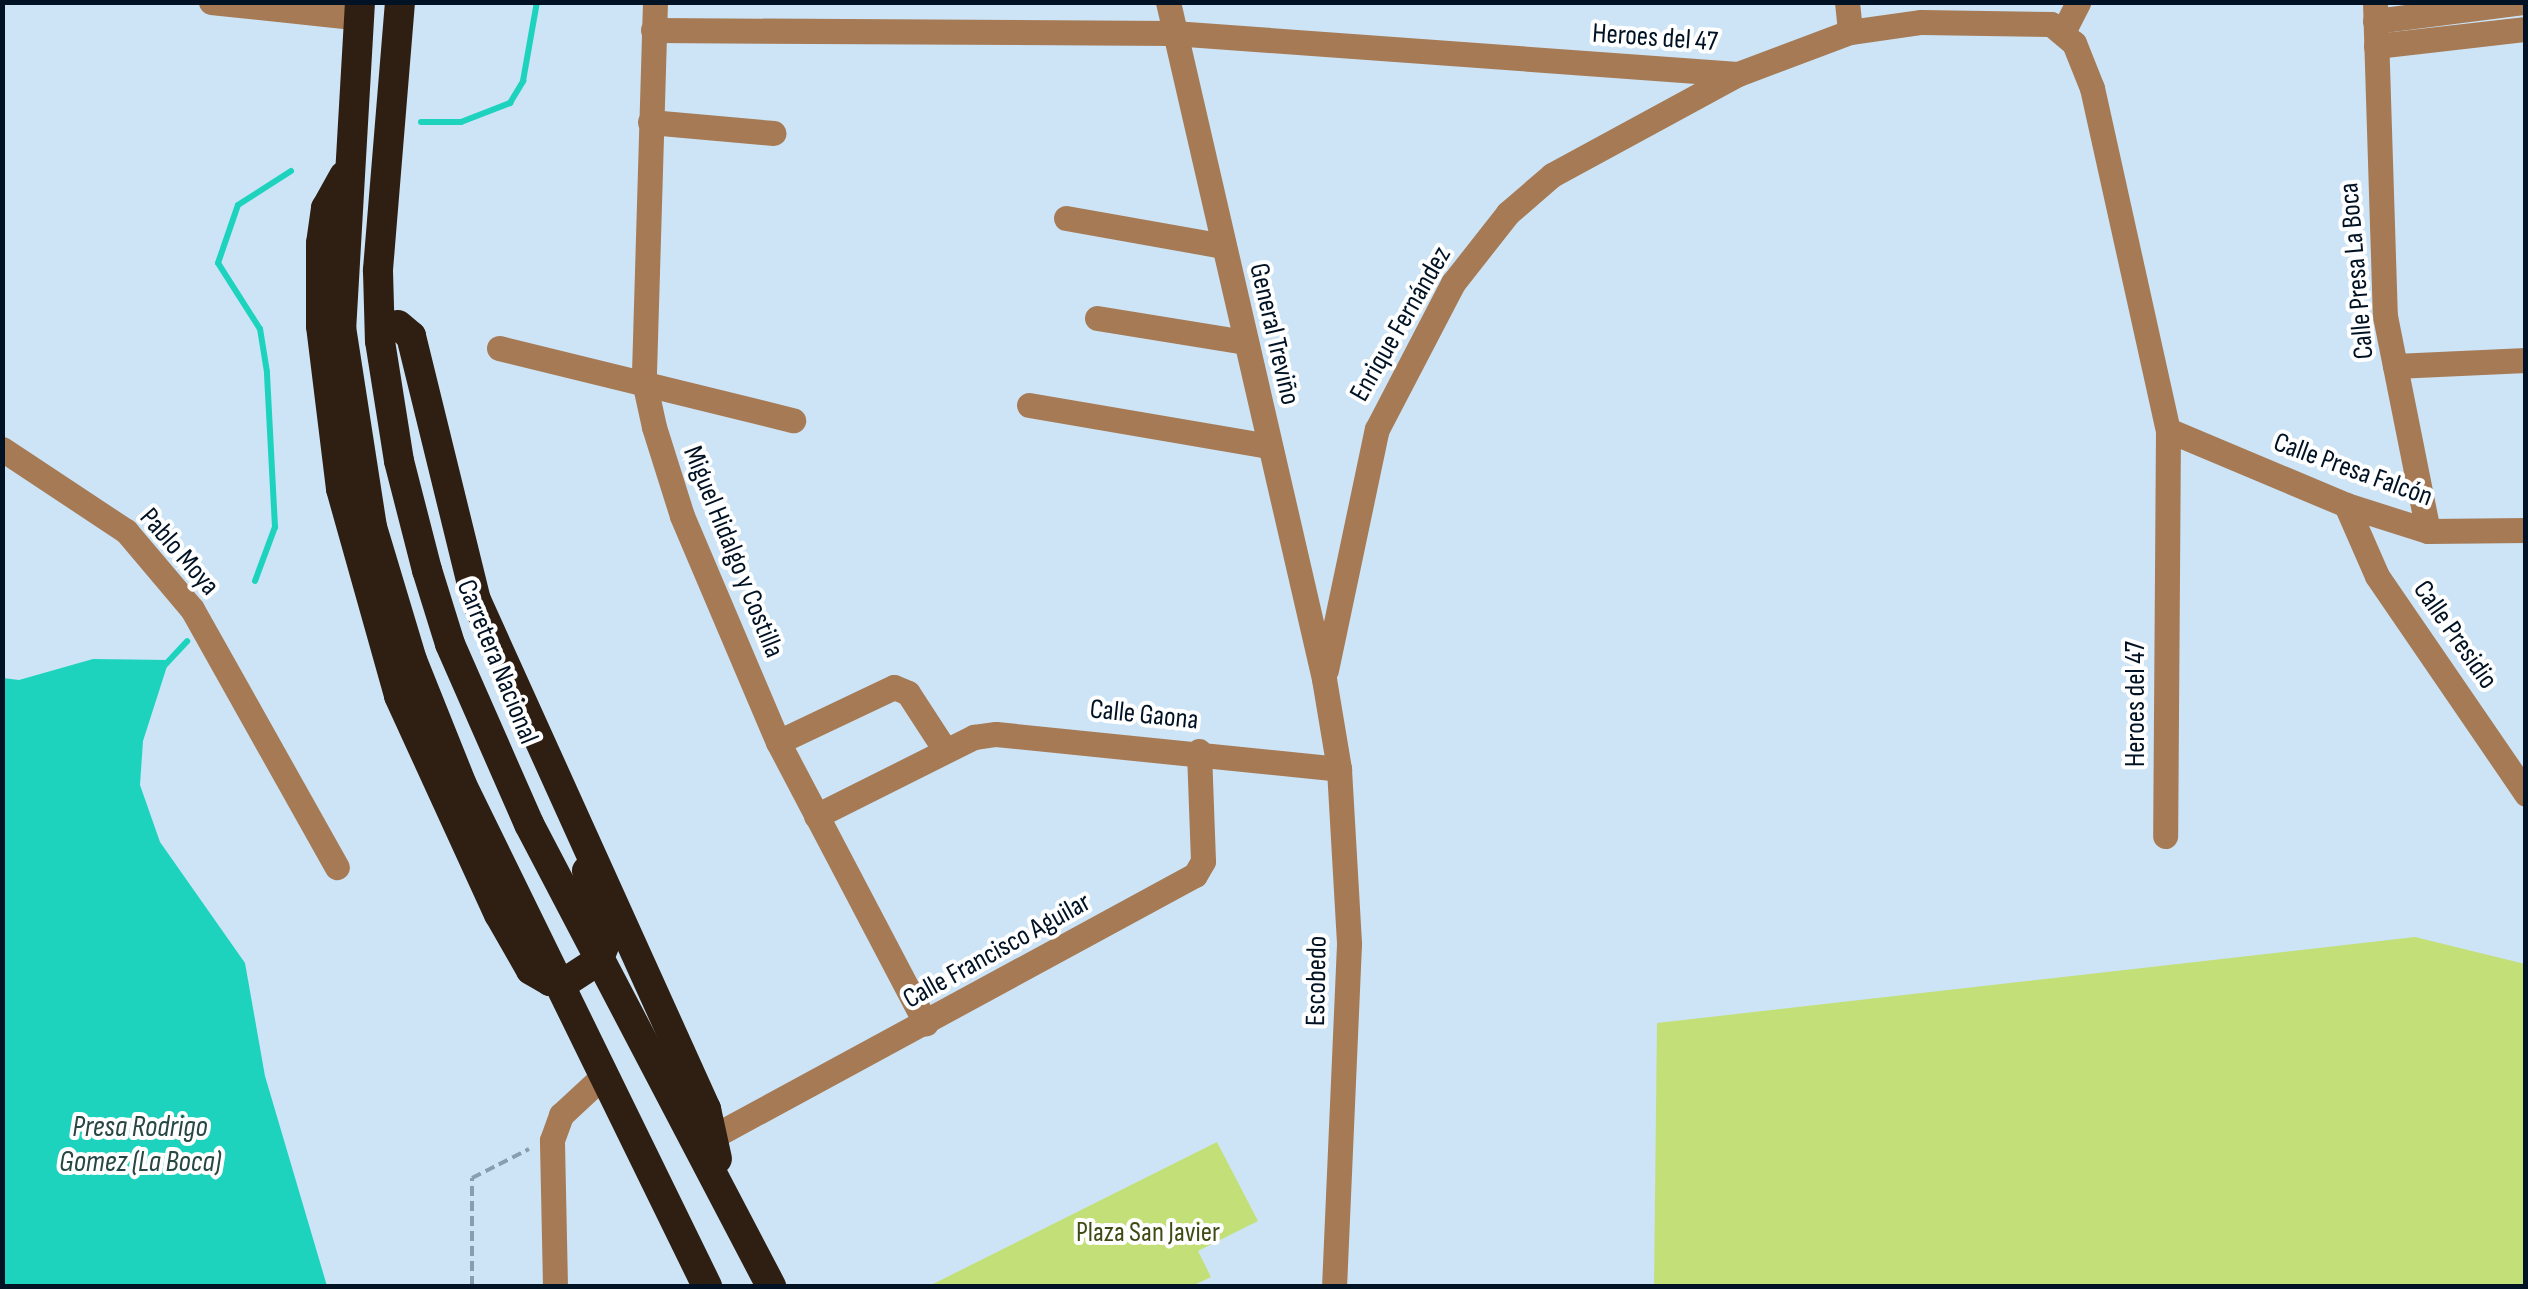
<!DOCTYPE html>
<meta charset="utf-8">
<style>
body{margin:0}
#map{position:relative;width:2528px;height:1289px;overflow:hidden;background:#cce4f6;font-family:"Sofia Sans Condensed",sans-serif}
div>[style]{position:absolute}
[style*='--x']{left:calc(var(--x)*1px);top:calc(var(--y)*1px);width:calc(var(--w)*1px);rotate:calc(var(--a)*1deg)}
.green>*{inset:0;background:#c3df78}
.water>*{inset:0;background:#1ed3be}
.stream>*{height:6px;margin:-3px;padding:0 3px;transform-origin:3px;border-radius:3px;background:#1ed3be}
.path>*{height:4px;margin-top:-2px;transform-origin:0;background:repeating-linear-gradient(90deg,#889eaf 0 10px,transparent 0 15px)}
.minor>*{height:25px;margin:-12.5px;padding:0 12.5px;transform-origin:12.5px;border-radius:12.5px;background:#a67a54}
.highway>*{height:30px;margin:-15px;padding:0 15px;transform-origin:15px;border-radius:15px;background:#2f1f12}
.highway-bridge>*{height:30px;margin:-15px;padding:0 15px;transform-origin:15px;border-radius:15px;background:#2f1f12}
span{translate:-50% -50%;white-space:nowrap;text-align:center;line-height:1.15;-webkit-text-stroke:8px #fff;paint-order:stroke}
.street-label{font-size:28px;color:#001223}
.park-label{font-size:28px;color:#3e4c14}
.water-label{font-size:30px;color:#274742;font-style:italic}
.frame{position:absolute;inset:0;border:5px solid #001223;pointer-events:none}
</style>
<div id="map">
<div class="green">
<div style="clip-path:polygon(2415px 937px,2525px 964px,2525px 1286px,1654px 1286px,1657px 1023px)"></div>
<div style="clip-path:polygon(1217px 1142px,1258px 1221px,1198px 1251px,1211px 1277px,1192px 1286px,929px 1286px)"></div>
</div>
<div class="water">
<div style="clip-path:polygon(93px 659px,169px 660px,143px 741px,140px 785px,160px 842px,245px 963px,265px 1076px,327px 1286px,3px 1286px,3px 678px,19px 680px)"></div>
</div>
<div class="stream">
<div style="--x:421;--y:122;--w:40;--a:0"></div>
<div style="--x:461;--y:122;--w:53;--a:-21.2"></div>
<div style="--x:510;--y:103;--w:26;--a:-59"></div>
<div style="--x:523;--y:81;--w:80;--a:-80"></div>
<div style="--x:255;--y:581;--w:58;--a:-69.7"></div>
<div style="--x:275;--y:527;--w:155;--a:-93"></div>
<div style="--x:267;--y:372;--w:44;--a:-99.2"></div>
<div style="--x:260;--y:329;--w:78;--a:-122.5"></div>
<div style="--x:218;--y:263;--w:61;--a:-71"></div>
<div style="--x:238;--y:205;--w:63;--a:-32.7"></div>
<div style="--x:164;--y:666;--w:34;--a:-47"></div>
</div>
<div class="path">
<div style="--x:472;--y:1286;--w:108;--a:-90"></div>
<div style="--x:472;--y:1178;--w:64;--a:-27"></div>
</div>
<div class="minor">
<div style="--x:211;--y:2;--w:150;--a:6.1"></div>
<div style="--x:655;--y:2;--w:379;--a:91.7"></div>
<div style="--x:644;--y:381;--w:47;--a:77.7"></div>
<div style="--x:654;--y:427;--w:93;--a:72.5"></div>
<div style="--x:682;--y:516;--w:246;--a:67"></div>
<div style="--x:778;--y:742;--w:318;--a:62.3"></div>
<div style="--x:1168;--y:2;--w:695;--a:77.02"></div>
<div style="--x:1324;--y:679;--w:91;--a:80.5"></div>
<div style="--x:1339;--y:769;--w:175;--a:86.7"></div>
<div style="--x:1349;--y:944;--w:342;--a:92.5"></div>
<div style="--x:1847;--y:2;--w:30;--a:84"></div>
<div style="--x:2375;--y:2;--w:314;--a:88.2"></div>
<div style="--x:2385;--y:316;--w:219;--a:78.7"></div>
<div style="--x:2375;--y:21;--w:149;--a:-7.3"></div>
<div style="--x:653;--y:30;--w:520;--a:0.33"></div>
<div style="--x:1173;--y:33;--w:566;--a:4.15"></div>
<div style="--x:1738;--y:74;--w:120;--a:-20.6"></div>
<div style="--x:1850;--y:32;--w:72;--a:-8"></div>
<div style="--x:1921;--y:22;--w:130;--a:0.9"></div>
<div style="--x:2051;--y:24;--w:30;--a:40"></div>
<div style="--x:2074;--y:43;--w:48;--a:68.2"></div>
<div style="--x:2092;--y:88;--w:350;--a:77.5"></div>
<div style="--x:2168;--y:430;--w:406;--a:90.4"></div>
<div style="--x:2063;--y:32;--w:34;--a:-63"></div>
<div style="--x:2376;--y:46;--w:151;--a:-6.5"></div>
<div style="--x:650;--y:122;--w:124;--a:5.1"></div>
<div style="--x:1066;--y:218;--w:159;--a:10.1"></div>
<div style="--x:1097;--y:318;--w:150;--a:9.2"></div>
<div style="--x:499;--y:348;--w:303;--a:13.8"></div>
<div style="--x:2395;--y:366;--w:131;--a:-2.6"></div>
<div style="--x:1029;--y:405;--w:244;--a:9.7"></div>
<div style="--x:2168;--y:430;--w:193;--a:22.8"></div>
<div style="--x:2346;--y:505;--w:86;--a:17.6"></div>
<div style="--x:2428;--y:531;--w:98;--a:-0.6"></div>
<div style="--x:2;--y:449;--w:149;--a:33.5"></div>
<div style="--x:126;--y:531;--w:102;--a:49.8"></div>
<div style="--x:192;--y:609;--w:296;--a:60.7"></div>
<div style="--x:2346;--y:505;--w:77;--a:66.4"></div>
<div style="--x:2377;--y:576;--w:264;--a:55.6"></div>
<div style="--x:1326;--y:670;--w:246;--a:-78.1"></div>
<div style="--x:1377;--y:429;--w:165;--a:-62.5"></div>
<div style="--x:1453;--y:283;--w:89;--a:-51.8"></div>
<div style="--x:1508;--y:213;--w:58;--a:-40.8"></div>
<div style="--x:1552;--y:175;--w:212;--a:-28.5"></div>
<div style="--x:778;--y:742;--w:128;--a:-25.4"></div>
<div style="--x:894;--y:687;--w:15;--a:23"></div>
<div style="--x:908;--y:693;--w:68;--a:57"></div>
<div style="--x:816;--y:816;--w:177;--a:-26.6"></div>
<div style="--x:974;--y:737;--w:22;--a:-8"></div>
<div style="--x:996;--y:734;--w:345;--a:5.8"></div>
<div style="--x:714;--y:1136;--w:547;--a:-28.49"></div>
<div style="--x:1195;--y:875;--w:16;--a:-60"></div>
<div style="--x:1203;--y:861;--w:110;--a:-92.1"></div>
<div style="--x:555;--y:1286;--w:146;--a:-91.2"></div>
<div style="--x:552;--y:1140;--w:27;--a:-70"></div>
<div style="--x:561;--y:1115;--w:59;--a:-42.9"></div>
</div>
<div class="highway">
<div style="--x:360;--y:2;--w:326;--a:93.3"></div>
<div style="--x:341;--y:327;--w:202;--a:81.2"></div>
<div style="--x:372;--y:527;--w:139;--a:73.3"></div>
<div style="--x:412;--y:660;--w:135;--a:68.2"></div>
<div style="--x:462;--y:785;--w:558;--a:63.94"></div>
<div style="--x:400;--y:2;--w:270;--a:94.7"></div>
<div style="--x:378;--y:271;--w:70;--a:88.4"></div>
<div style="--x:380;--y:341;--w:121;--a:81"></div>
<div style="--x:399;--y:461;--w:113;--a:75.6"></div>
<div style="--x:427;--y:570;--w:77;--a:72.7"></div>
<div style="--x:450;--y:644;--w:197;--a:66.3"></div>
<div style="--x:529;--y:824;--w:522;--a:62.35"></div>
<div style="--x:344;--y:176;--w:37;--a:119"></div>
<div style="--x:326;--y:208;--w:35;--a:98"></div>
<div style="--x:321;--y:243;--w:83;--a:90"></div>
<div style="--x:321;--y:326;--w:164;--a:83"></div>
<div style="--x:341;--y:489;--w:215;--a:74.3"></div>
<div style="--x:399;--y:696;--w:240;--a:65.4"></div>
<div style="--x:398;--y:325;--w:17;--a:40"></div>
<div style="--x:411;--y:336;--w:272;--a:76.2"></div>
<div style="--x:476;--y:600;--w:559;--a:65.68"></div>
<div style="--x:706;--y:1109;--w:51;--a:77.6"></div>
</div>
<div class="highway-bridge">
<div style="--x:499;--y:914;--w:64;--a:60.3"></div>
<div style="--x:531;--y:970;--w:22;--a:30"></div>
<div style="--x:550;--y:981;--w:20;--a:-6"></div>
<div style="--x:570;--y:979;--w:33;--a:-33"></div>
<div style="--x:598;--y:961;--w:24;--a:-68"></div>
<div style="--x:607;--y:939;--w:71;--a:-106.4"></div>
</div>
<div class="street-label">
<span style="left:1655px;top:38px;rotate:4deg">Heroes del 47</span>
<span style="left:2357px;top:271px;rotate:-95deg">Calle Presa La Boca</span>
<span style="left:1401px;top:324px;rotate:-60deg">Enrique Fernández</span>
<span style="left:1274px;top:334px;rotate:77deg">General Treviño</span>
<span style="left:2353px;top:470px;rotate:20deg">Calle Presa Falcón</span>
<span style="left:179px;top:552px;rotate:49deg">Pablo Moya</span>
<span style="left:733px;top:552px;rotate:68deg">Miguel Hidalgo y Costilla</span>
<span style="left:2455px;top:635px;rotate:55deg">Calle Presidio</span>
<span style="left:497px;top:662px;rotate:68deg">Carretera Nacional</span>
<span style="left:2136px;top:704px;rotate:-90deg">Heroes del 47</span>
<span style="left:1144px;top:715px;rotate:6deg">Calle Gaona</span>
<span style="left:997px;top:951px;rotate:-29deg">Calle Francisco Aguilar</span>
<span style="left:1317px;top:981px;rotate:-89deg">Escobedo</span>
</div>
<div class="park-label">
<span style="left:1148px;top:1233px">Plaza San Javier</span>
</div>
<div class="water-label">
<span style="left:140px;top:1144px">Presa Rodrigo<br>Gomez (La Boca)</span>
</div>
<div class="frame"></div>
</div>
